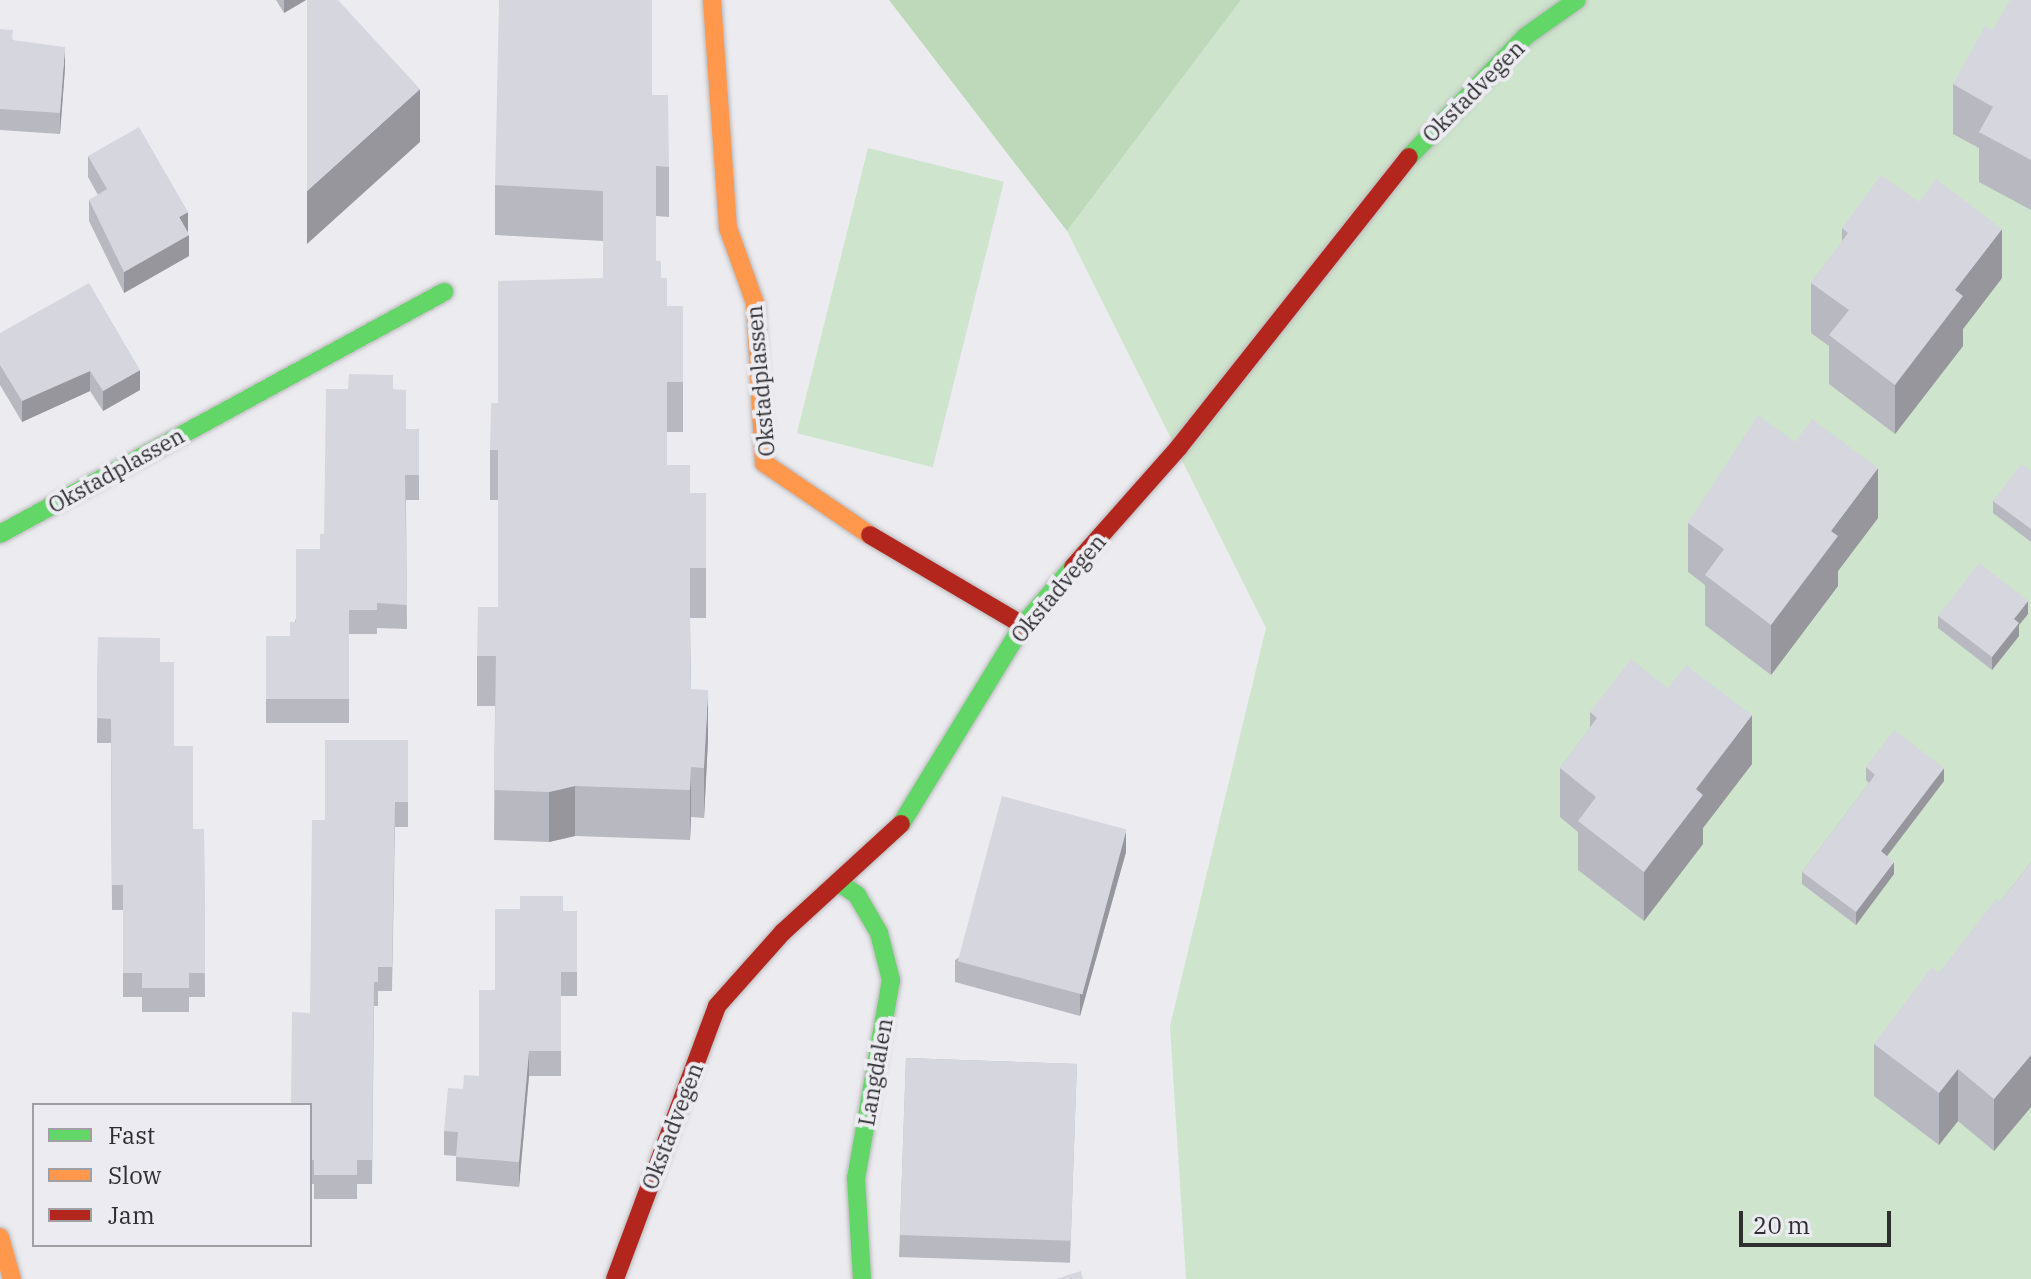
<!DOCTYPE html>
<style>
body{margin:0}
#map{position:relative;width:2031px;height:1279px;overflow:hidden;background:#ececf0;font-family:"IBM Plex Serif",serif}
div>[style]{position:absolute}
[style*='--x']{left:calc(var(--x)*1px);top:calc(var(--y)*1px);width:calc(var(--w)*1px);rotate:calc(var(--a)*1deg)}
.green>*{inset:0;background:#cee4cc;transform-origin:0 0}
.forest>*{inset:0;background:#bdd9ba}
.roads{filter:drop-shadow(0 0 2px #b7b7ba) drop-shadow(0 0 2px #b7b7ba)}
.fast>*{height:18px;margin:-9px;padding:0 9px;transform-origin:9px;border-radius:9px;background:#63d668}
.slow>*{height:18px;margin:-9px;padding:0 9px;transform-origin:9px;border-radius:9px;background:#ff974d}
.jam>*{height:18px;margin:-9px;padding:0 9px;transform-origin:9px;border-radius:9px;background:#b3261e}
.wall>*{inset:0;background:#b8b8c0;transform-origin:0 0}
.shaded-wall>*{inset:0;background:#96969c}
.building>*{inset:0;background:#d6d6df;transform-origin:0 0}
span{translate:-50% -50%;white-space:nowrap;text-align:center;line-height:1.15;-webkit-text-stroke:8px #ebebf1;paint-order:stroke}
.street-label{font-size:22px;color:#2f2f31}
.legend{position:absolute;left:32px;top:1103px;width:280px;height:144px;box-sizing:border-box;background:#ebebf1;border:2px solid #a0a0a4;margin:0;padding:10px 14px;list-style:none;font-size:24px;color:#2f2f31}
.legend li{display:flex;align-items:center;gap:16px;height:40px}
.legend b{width:40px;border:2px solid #a0a0a4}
.scale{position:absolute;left:1739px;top:1211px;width:152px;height:36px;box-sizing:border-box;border:4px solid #2f2f31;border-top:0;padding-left:10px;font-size:24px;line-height:28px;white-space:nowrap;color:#2f2f31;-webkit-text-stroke:6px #ebebf1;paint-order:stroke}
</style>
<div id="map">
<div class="green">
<div style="clip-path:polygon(1241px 0,2031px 0,2031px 1279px,1186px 1279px,1170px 1026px,1266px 628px,1067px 231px)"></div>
<div style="left:868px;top:148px;width:140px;height:294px;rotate:14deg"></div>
</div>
<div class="forest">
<div style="clip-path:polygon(889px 0,1241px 0,1067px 231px)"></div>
</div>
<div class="roads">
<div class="fast">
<div style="--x:1409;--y:157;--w:168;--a:-46"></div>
<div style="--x:1526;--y:36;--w:62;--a:-35.2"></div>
<div style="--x:0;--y:534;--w:506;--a:-28.59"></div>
<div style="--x:901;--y:824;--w:233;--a:-58.5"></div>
<div style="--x:1023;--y:625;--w:77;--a:-49.2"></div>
<div style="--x:838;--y:882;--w:23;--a:34"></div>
<div style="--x:857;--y:895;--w:44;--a:59.9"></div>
<div style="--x:879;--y:933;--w:49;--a:75.7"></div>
<div style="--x:891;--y:980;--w:201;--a:100"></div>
<div style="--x:856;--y:1178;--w:101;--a:86.6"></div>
</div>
<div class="slow">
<div style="--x:712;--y:0;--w:229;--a:86"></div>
<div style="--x:728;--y:228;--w:80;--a:70.2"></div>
<div style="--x:755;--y:303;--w:160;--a:86.8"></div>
<div style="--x:764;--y:463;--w:128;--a:34.2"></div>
<div style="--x:0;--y:1237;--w:44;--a:74.1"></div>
</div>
<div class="jam">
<div style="--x:870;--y:535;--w:178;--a:30.5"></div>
<div style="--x:1073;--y:567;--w:160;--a:-48.5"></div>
<div style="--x:1179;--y:447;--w:370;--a:-51.6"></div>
<div style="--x:615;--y:1279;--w:291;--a:-69.5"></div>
<div style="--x:717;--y:1006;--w:99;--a:-48.3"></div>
<div style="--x:783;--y:932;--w:160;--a:-42.5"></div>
</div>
</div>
<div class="wall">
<div style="clip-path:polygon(276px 0,306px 0,284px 13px)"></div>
<div style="clip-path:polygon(2031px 0,2031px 210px,1979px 182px,1979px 148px,1953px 134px,1953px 84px,1993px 30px)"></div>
<div style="clip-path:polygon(0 29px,13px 40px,65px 68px,60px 134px,0 130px)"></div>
<div style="clip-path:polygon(652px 95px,669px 167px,669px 217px,656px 216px,656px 261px,661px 278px,667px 306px,683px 306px,683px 432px,667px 432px,667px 465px,690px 493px,706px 493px,706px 618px,690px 618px,691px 689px,708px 740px,704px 818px,691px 817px,690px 840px,575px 836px,549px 842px,494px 840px,495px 706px,477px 706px,477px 656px,498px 607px,498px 500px,490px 500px,490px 450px,498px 403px,603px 278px,603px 241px,495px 235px,495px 185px)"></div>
<div style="clip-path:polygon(88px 156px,188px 233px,189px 256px,124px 293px,89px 221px,89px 200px,98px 195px,88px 177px)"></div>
<div style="clip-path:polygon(1842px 228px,2002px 278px,1963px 329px,1963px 346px,1895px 434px,1829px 384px,1829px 346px,1811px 333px,1811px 283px,1842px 242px)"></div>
<div style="clip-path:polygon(0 333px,140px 390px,103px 411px,90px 391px,22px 422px,0 385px)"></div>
<div style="clip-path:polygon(393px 389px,406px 429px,419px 429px,419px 500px,406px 500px,407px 629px,377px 628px,377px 634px,349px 634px,349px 723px,266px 723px,266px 636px,290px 636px,320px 549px)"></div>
<div style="clip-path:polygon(2031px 471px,2031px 542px,1993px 513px,1993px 501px)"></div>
<div style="clip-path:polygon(1878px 518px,1838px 571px,1838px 586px,1771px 675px,1705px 625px,1705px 585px,1688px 572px,1688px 523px)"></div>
<div style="clip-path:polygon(2028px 614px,2019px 625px,2019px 636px,1992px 670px,1938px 628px,1938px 616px)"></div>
<div style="clip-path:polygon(98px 637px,160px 662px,174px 746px,193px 829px,204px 829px,205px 997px,189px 997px,189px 1012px,142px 1012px,142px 997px,123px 997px,123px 910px,112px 910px,111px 743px,97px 743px)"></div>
<div style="clip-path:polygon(1590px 712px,1752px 764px,1703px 828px,1703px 844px,1644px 921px,1578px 870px,1578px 832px,1560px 817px,1560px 768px,1590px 728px)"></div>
<div style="clip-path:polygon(408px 740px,408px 827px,395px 827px,392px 991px,378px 991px,378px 1006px,374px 1006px,372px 1184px,357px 1184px,357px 1199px,314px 1199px,314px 1184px,310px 1184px,310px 1013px,325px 820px)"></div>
<div style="clip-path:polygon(1866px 767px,1944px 781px,1887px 856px,1894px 874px,1856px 925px,1802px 884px,1802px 872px,1869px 783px,1866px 780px)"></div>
<div style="clip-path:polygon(1126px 852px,1080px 1016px,955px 982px,955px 960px)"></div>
<div style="clip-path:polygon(2031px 862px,2031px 1107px,1994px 1151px,1958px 1121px,1939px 1145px,1874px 1096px,1874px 1044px,1939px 973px,2000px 902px)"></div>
<div style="clip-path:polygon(563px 911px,577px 911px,577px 996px,561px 996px,561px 1076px,529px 1076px,519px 1187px,456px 1181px,456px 1156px,444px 1155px,444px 1131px,463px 1089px,479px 1076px,495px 990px)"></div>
<div style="left:906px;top:1058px;width:171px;height:199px;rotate:2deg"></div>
</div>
<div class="shaded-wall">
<div style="clip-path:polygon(284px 0,306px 0,284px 13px)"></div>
<div style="clip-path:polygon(65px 47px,65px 68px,60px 134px,60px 113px)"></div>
<div style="clip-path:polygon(420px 89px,420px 142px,307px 244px,307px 191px)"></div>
<div style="clip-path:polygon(188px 212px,188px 233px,179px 217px)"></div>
<div style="clip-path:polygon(2002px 229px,2002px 278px,1963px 329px,1963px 346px,1895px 434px,1895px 385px,1955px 290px)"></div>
<div style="clip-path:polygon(189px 235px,189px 256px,124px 293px,124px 272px)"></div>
<div style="clip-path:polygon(140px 370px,140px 390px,103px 411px,103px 391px)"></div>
<div style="clip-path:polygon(90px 371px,90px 391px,22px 422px,22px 401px)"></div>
<div style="clip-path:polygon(1878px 468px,1878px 518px,1838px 571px,1838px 586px,1771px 675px,1771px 625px,1831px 531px)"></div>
<div style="clip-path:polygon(2028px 601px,2028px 614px,2019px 625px,2019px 636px,1992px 670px,1992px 657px,2014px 619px)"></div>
<div style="clip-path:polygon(708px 690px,708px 740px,704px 818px,704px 768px)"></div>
<div style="clip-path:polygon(1752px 715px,1752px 764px,1703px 828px,1703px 844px,1644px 921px,1644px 872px,1696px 789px)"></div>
<div style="clip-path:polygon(691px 767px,691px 817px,690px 840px,690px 790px)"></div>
<div style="clip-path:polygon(1944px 768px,1944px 781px,1881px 864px,1881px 851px)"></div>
<div style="clip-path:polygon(575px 786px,575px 836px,549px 842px,549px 792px)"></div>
<div style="clip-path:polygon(1126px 830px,1126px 852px,1080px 1016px,1080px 994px)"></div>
<div style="clip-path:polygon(1894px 862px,1894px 874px,1856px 925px,1856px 912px)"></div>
<div style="clip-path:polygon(529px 1051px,529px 1076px,519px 1187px,519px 1162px)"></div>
<div style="clip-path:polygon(2031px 1055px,2031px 1107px,1994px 1151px,1994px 1099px)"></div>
<div style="clip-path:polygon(1958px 1069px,1958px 1121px,1939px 1145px,1939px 1093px)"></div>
</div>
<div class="building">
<div style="clip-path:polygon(307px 0,338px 0,420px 89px,307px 191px)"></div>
<div style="clip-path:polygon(499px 0,652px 0,652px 95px,668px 95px,669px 167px,656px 166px,656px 261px,661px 261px,661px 278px,667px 278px,667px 306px,683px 306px,683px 382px,667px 382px,667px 465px,690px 465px,690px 493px,706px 493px,706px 568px,690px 568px,690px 661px,691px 689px,708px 690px,704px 768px,691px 767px,690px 790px,575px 786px,549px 792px,494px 790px,496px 656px,477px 656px,478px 607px,498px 607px,498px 450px,490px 450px,491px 403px,498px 403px,498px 281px,603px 278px,603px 191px,495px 185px)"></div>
<div style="clip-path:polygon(2010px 0,2031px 0,2031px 160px,1979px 132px,1993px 107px,1953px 84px,1985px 26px,1993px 30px)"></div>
<div style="clip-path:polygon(0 29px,13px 30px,12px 40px,65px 47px,60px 113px,0 109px)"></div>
<div style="clip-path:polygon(139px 127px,188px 212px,179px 217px,189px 235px,124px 272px,89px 200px,107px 189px,88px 156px)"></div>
<div style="clip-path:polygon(1881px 175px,1919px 202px,1936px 179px,2002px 229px,1955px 290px,1963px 296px,1895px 385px,1829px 335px,1849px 310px,1811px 283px,1848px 233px,1842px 228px)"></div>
<div style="clip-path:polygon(89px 283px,140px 370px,103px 391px,90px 371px,22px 401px,0 365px,0 333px)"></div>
<div style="clip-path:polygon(349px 374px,393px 375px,393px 389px,406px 390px,406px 429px,419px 429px,419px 475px,405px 475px,407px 605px,377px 603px,377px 610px,349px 610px,349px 699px,266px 699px,266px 636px,290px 636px,290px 622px,296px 622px,296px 549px,320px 549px,320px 534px,324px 534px,326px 389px,348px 389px)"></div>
<div style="clip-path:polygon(1758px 415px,1795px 442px,1812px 419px,1878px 468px,1831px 531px,1838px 536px,1771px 625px,1705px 575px,1724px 549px,1688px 523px)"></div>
<div style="clip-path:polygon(2021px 464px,2031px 471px,2031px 529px,1993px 501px)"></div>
<div style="clip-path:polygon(1979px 563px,2028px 601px,2014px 619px,2019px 623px,1992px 657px,1938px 616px)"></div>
<div style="clip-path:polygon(98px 637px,160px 638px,160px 662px,174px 662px,174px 746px,193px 746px,193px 829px,204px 829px,205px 973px,189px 973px,189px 988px,142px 988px,142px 973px,123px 973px,123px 885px,112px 885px,111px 719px,97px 718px)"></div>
<div style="clip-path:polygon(1631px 659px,1668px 688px,1686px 665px,1752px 715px,1696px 789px,1703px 795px,1644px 872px,1578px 821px,1596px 797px,1560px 768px,1597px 718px,1590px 712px)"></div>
<div style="clip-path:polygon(1894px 730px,1944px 768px,1881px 851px,1894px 862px,1856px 912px,1802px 872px,1875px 775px,1866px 767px)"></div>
<div style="clip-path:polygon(325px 740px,408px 740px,408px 802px,395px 802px,392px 967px,378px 967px,378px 982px,374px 982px,372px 1160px,357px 1160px,357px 1175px,314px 1175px,314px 1160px,310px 1160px,310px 1105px,291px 1105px,292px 1012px,310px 1013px,312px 820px,325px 820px)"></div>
<div style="left:1002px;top:796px;width:129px;height:171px;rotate:15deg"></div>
<div style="clip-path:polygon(2031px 862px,2031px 1055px,1994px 1099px,1958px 1069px,1939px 1093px,1874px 1044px,1932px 967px,1939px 973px,1996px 899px,2000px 902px)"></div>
<div style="clip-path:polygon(520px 896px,563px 896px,563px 911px,577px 911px,577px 972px,561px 972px,561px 1051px,529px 1051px,519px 1162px,456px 1157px,458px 1132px,444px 1131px,448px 1088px,463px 1089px,464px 1075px,479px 1076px,479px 990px,495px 990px,495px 909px,520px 909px)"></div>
<div style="left:906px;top:1058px;width:171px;height:177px;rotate:2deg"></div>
<div style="clip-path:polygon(1081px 1271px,1083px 1279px,1056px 1279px)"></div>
</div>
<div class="street-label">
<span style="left:1473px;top:91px;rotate:-45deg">Okstadvegen</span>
<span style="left:760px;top:381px;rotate:-95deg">Okstadplassen</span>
<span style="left:116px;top:470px;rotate:-29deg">Okstadplassen</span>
<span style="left:1058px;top:588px;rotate:-50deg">Okstadvegen</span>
<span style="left:875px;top:1072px;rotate:-80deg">Langdalen</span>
<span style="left:672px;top:1126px;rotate:-69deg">Okstadvegen</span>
</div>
<ul class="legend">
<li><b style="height:10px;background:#63d668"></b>Fast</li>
<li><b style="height:10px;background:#ff974d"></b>Slow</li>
<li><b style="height:10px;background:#b3261e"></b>Jam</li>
</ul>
<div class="scale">20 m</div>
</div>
